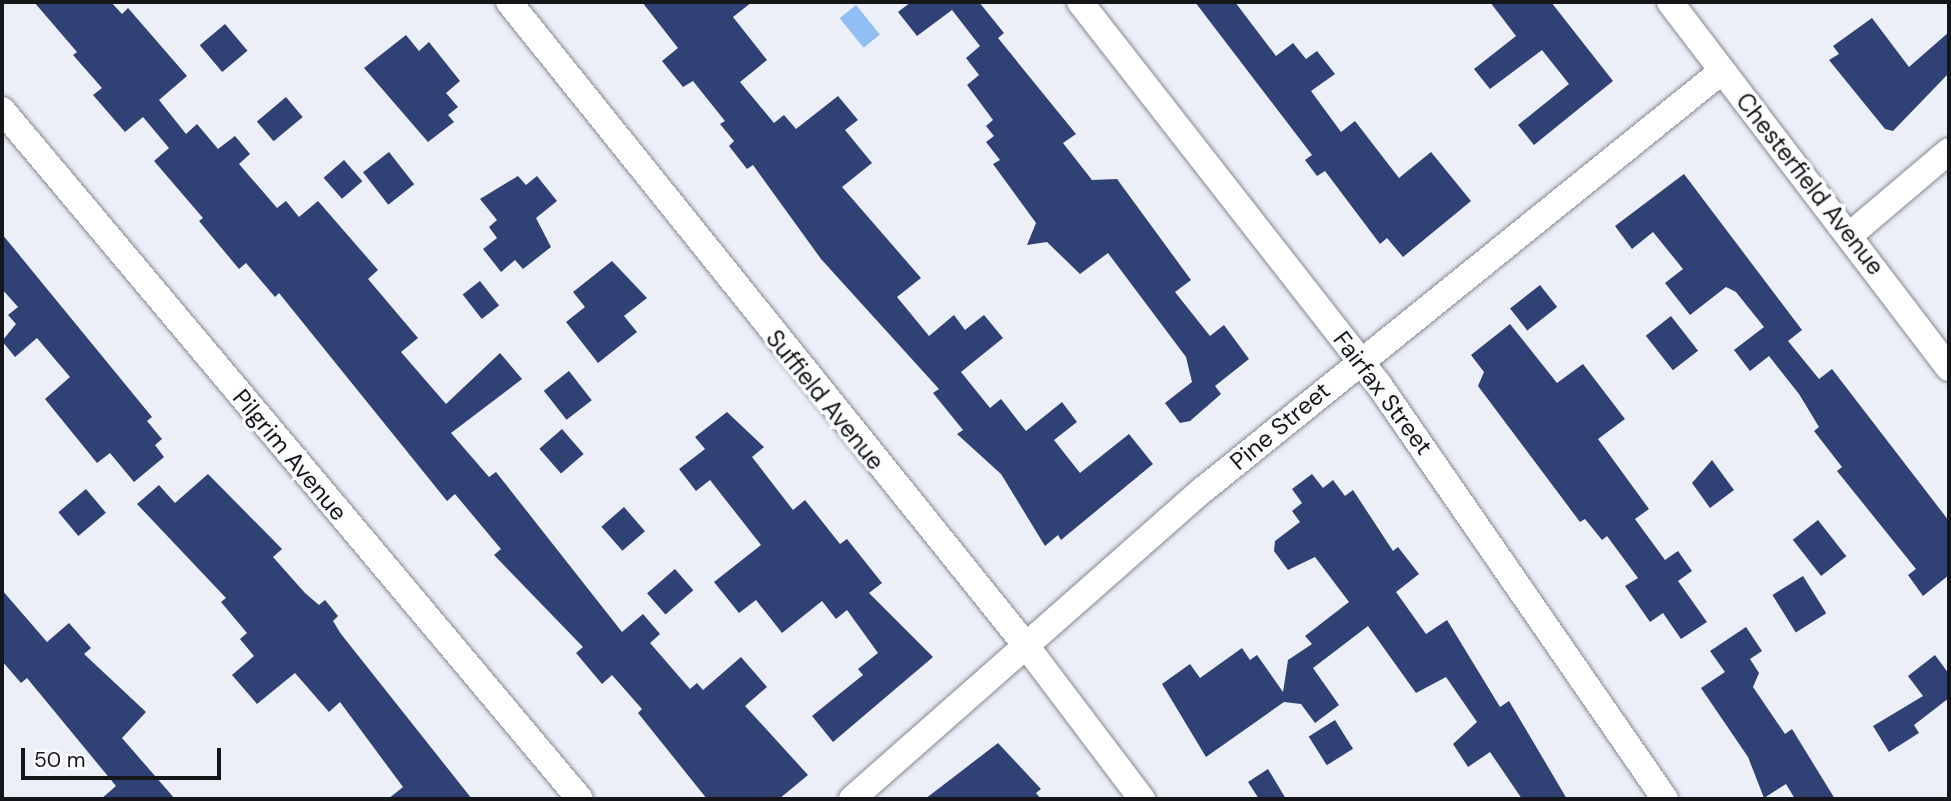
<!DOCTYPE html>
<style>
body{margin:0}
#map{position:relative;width:1951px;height:801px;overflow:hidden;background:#eceff8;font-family:"DM Sans",sans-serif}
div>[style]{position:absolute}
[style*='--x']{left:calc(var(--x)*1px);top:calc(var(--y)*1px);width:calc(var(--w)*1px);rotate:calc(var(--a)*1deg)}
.water>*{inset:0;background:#91bef5;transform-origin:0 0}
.building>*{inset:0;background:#304176;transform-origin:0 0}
.roads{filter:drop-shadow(0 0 2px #868992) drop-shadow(0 0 2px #868992)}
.minor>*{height:26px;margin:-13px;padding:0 13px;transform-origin:13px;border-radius:13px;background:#fff}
span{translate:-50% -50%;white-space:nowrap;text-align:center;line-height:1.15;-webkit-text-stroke:7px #fcfdfe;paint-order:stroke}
.street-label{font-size:24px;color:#151619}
.frame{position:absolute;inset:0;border:4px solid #151619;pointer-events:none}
.scale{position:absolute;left:21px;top:748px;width:200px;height:32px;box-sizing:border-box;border:4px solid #151619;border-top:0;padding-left:9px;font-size:21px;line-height:24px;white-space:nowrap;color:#151619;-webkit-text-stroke:5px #fcfdfe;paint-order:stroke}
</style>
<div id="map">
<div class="water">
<div style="left:856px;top:5px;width:38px;height:21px;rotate:51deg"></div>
</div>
<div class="building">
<div style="clip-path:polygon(34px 2px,111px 2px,122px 14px,128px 8px,187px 76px,159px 100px,186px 134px,197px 124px,218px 149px,235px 136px,250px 154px,239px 164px,277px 208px,286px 201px,299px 217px,318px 201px,378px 270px,368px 279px,418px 338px,401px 352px,446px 404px,500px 353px,522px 379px,451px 433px,489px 477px,496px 472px,622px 632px,643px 614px,660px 634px,650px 643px,690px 689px,697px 683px,703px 690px,741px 657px,767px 687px,745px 706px,808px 775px,779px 799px,707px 799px,638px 713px,642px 709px,612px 675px,602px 684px,576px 653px,583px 647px,494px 555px,501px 549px,455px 494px,447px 501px,279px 293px,275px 297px,246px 263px,239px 269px,199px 221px,203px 218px,154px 161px,169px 148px,143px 117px,125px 132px,93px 95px,102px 88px,73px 55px,77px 52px)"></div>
<div style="clip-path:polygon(642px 2px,752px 2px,733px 17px,767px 60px,740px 82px,774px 123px,784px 115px,796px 129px,838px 96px,858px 120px,845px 130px,872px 163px,842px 187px,921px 278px,897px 297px,929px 336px,954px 315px,965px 330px,984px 315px,1003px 338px,961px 372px,990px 408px,1001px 399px,1026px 431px,1062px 402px,1077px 422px,1054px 440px,1080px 473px,1129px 434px,1153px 464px,1061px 540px,1058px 535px,1045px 546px,1001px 474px,957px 434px,963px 430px,933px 393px,939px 389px,821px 259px,753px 165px,747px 169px,729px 146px,734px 141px,720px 124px,725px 121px,693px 81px,683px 87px,662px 61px,678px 48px)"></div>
<div style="clip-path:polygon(911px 2px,979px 2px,1004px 33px,998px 38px,1076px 134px,1063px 143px,1092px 180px,1117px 179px,1191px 280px,1175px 292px,1210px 336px,1224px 325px,1249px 359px,1215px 386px,1221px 394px,1190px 421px,1180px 423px,1165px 403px,1192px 382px,1186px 357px,1108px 253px,1080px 274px,1047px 242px,1027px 245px,1036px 223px,993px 164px,1000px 160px,986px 142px,994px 136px,986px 126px,993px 120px,967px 85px,979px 75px,966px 58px,980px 46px,952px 10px,917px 36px,898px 12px)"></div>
<div style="clip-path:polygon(1195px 2px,1235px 2px,1276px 56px,1293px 43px,1306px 59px,1317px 51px,1335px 74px,1311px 91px,1341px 132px,1355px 121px,1399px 178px,1431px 152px,1471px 201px,1403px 257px,1387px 238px,1380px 244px,1325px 171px,1317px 176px,1305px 160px,1312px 155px)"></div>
<div style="clip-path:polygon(1490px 2px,1551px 2px,1613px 81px,1534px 145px,1518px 125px,1569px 84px,1542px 50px,1490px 89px,1474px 69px,1516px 36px)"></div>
<div style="clip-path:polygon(1872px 18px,1909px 67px,1949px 32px,1949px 73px,1893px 131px,1885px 129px,1829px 60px,1839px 54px,1833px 46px)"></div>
<div style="left:225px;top:24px;width:35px;height:33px;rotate:50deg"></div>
<div style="clip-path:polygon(406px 35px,419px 51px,429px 42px,460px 81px,446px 93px,458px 107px,448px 115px,454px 122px,428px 142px,364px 68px)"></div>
<div style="left:286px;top:97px;width:26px;height:38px;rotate:50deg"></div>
<div style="left:389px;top:152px;width:41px;height:33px;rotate:52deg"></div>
<div style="left:344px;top:160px;width:28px;height:27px;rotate:49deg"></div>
<div style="clip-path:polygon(1684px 174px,1802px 330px,1788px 341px,1819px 379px,1832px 369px,1949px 521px,1949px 575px,1923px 596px,1908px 575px,1916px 569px,1837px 471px,1842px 467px,1814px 431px,1819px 427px,1799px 394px,1769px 356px,1750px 371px,1734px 350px,1764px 327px,1736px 292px,1726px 287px,1690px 315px,1665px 283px,1683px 269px,1653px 232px,1632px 249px,1615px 226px)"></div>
<div style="clip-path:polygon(518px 176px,526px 185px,537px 176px,557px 201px,536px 218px,551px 247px,523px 269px,515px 260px,501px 272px,483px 249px,497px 238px,489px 227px,497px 220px,480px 199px)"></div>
<div style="clip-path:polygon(2px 234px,152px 417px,147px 421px,162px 439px,155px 445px,164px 457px,134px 482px,110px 453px,97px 463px,45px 399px,70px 377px,37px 338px,15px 357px,2px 341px,16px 324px,8px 315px,18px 307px,2px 289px)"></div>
<div style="clip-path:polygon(612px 261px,647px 298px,624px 316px,637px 332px,598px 363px,566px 322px,585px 307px,573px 292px)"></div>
<div style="left:480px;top:281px;width:31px;height:22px;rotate:52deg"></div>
<div style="left:1540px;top:285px;width:28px;height:38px;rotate:52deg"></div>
<div style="left:1671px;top:316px;width:44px;height:32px;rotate:52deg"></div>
<div style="clip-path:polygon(1510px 324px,1557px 383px,1583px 364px,1625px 419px,1598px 439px,1649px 509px,1635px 519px,1665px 560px,1678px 551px,1692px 571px,1678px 581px,1707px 622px,1681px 639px,1663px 613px,1650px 622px,1625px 586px,1638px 578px,1607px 536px,1602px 540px,1585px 519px,1580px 522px,1478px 386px,1484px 372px,1471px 355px)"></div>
<div style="left:569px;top:371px;width:37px;height:32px;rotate:52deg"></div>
<div style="clip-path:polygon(727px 412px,764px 447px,752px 457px,793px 510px,805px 500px,840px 544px,847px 539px,882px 583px,869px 593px,933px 657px,833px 742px,812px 716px,863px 675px,858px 669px,878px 653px,847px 610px,836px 619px,822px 601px,782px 633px,756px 600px,739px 613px,714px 582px,761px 545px,710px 480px,696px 491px,679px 469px,705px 449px,695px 437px)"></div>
<div style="left:562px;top:429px;width:33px;height:30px;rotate:49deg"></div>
<div style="clip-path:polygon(1712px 460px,1734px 490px,1710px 508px,1692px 483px)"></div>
<div style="clip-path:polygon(208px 474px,282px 549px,273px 557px,305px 593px,319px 605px,325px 600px,338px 616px,333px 621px,341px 634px,472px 799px,388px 799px,403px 787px,340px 702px,329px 712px,295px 673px,257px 704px,232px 675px,254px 656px,240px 639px,247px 633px,221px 602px,226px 598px,137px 504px,159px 485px,175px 503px)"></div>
<div style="clip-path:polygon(1312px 474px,1323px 488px,1333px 480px,1345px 496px,1353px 490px,1393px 551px,1398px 547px,1419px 574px,1396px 592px,1426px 634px,1447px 620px,1500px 707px,1509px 701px,1567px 799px,1522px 799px,1490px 752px,1468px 767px,1453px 744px,1477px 722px,1446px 677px,1416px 693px,1368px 626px,1313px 668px,1339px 705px,1315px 723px,1301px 704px,1284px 702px,1206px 757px,1162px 684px,1190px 664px,1200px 678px,1242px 648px,1250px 660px,1257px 655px,1283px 692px,1288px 660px,1312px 644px,1305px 636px,1349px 602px,1315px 557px,1288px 570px,1274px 551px,1275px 541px,1300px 522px,1292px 511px,1302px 503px,1292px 489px)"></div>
<div style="left:86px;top:489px;width:31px;height:36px;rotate:50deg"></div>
<div style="left:624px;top:507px;width:32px;height:30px;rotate:49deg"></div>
<div style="left:1818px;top:520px;width:46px;height:32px;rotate:52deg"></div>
<div style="left:675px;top:569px;width:28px;height:37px;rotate:49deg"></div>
<div style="left:1803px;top:576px;width:44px;height:36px;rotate:58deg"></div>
<div style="clip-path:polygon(2px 590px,47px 642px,69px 623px,91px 648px,84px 654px,146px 712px,122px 738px,175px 799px,101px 799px,116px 786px,27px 678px,21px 683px,2px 661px)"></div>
<div style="clip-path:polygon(1746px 627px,1762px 651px,1750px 659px,1759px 673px,1753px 687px,1785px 734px,1792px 729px,1835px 799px,1795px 799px,1786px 784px,1764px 798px,1748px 757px,1701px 688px,1725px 672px,1710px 651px)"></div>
<div style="clip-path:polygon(1935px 655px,1949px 674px,1949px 698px,1914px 725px,1919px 733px,1889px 752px,1873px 726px,1923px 696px,1908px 676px)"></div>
<div style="left:1335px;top:720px;width:34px;height:31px;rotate:58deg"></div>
<div style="clip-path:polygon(998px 743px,1041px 789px,1036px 793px,1041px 799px,925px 799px)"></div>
<div style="clip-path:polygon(1268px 769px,1286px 799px,1259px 799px,1248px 782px)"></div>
</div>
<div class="roads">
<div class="minor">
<div style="--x:509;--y:2;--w:822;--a:51.22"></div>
<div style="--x:1024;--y:643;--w:196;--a:52.9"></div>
<div style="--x:1080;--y:2;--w:486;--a:52"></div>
<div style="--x:1379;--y:385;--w:503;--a:55.36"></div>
<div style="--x:1670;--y:2;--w:460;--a:52.7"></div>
<div style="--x:2;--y:110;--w:899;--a:50.01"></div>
<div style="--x:1850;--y:235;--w:130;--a:-40.3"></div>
<div style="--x:852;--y:799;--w:469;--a:-41.4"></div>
<div style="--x:1204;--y:489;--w:666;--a:-38.9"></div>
</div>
</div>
<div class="street-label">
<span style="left:1810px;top:184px;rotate:52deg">Chesterfield Avenue</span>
<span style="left:1383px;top:393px;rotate:53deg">Fairfax Street</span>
<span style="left:825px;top:400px;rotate:51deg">Suffield Avenue</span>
<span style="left:1280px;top:426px;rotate:-40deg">Pine Street</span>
<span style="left:290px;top:455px;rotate:50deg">Pilgrim Avenue</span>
</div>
<div class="frame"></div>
<div class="scale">50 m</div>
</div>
